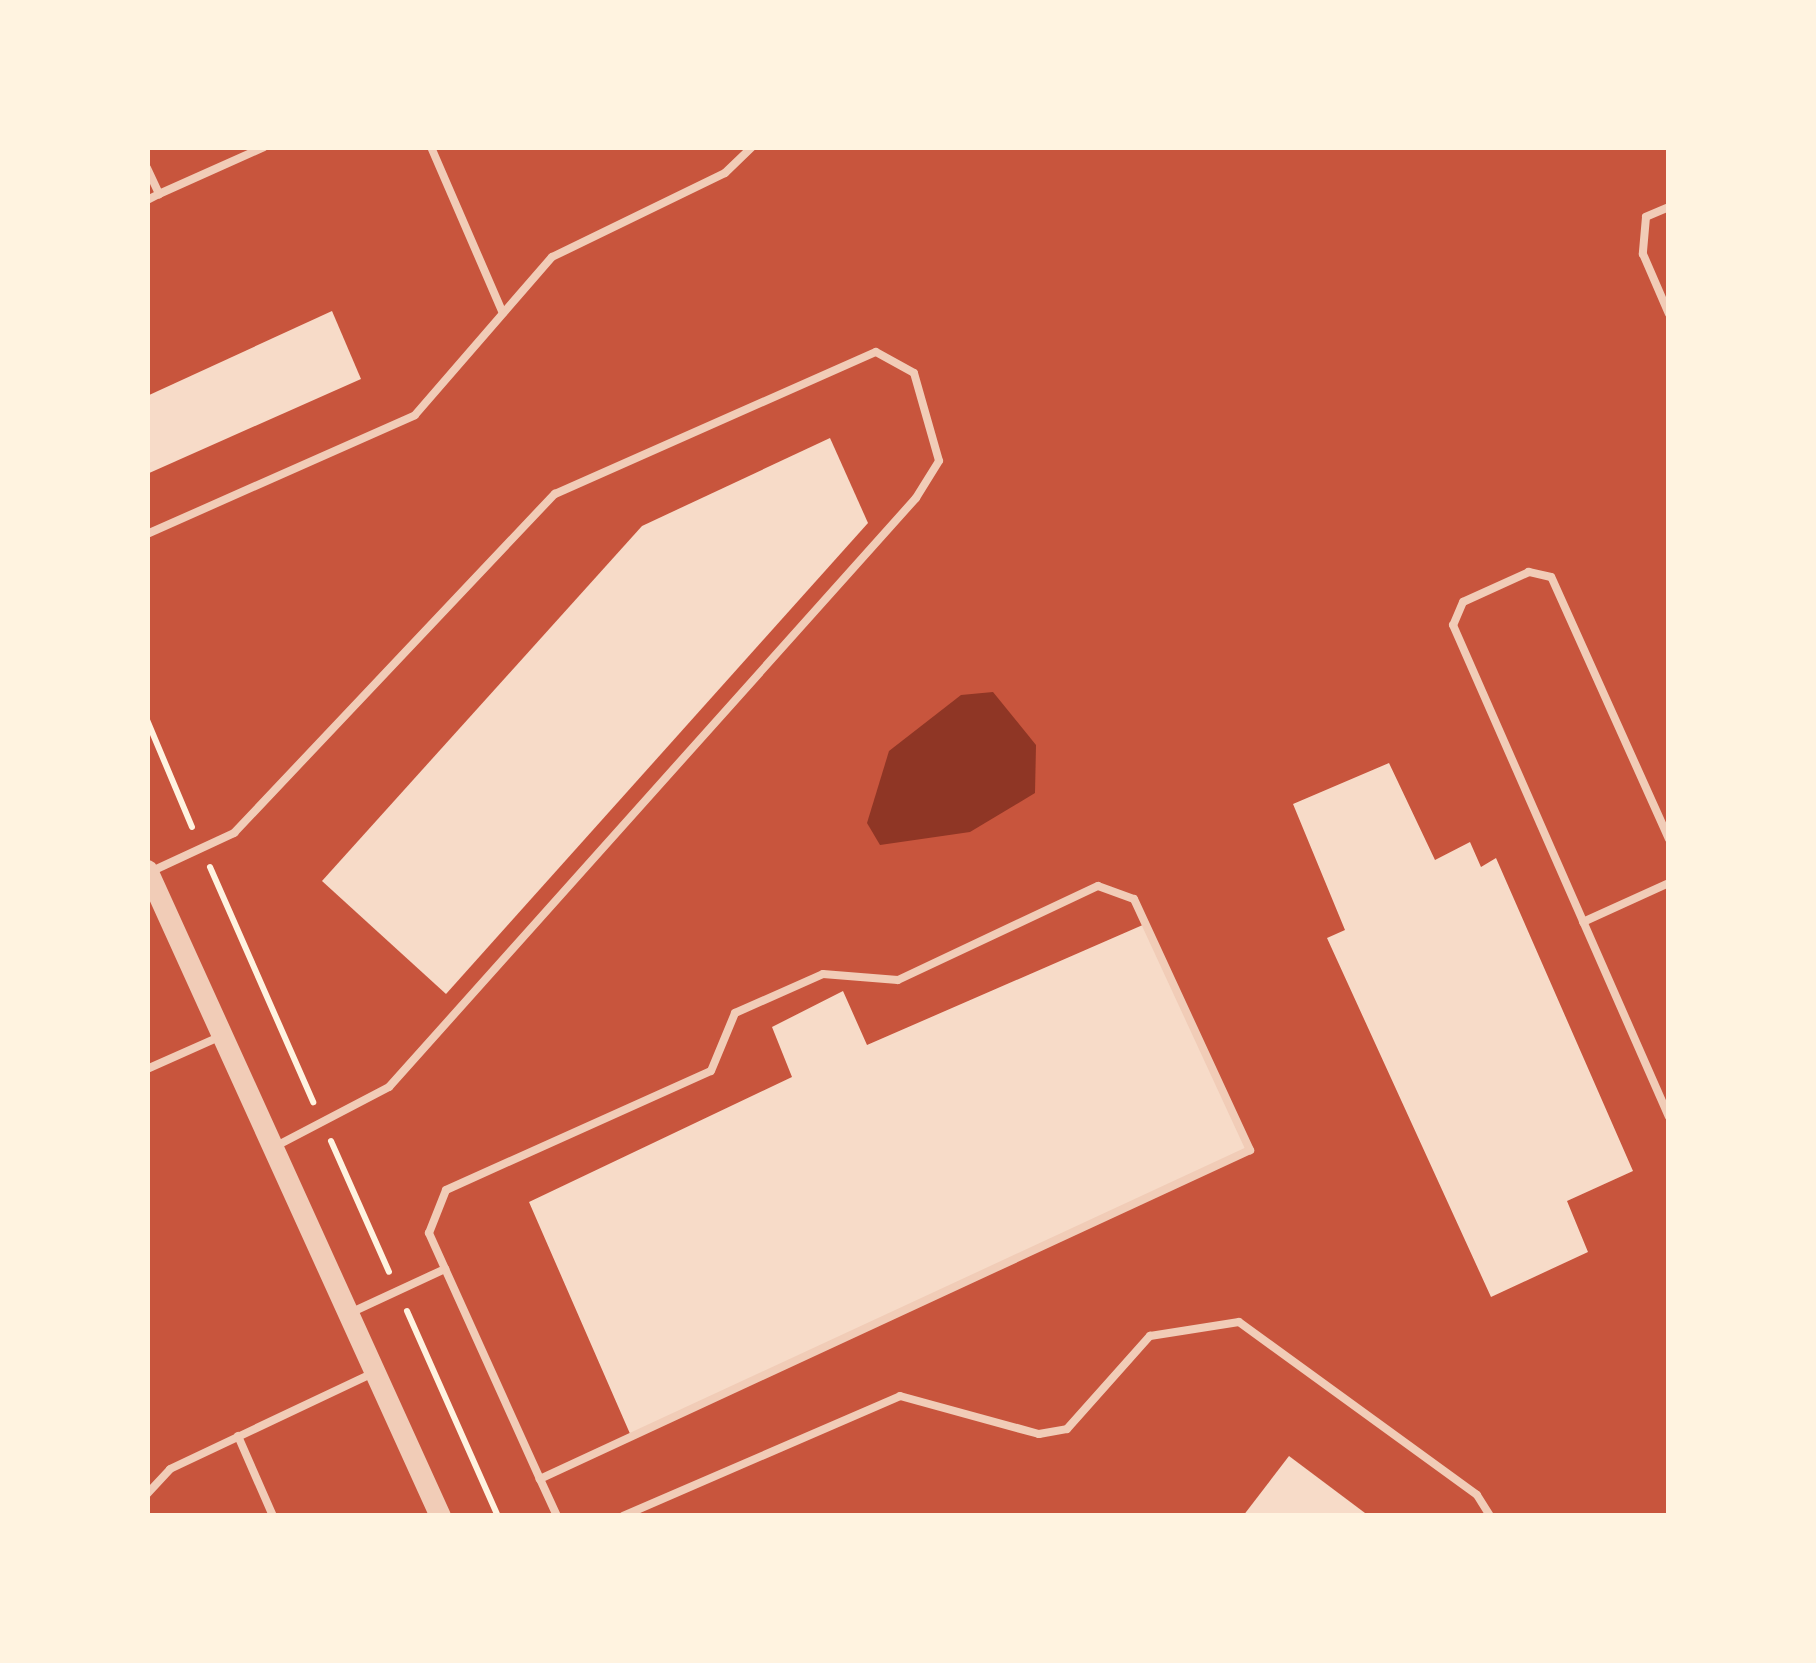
<!DOCTYPE html>
<style>
body{margin:0}
#map{position:relative;width:1816px;height:1663px;overflow:hidden;background:#c8553d;font-family:"Exo 2",sans-serif}
div>[style]{position:absolute}
[style*='--x']{left:calc(var(--x)*1px);top:calc(var(--y)*1px);width:calc(var(--w)*1px);rotate:calc(var(--a)*1deg)}
.water>*{inset:0;background:#8f3625}
.building>*{inset:0;background:#f7dbc8}
.path>*{height:6px;margin:-3px;padding:0 3px;transform-origin:3px;border-radius:3px;background:#fff3e0}
.service>*{height:8px;margin:-4px;padding:0 4px;transform-origin:4px;border-radius:4px;background:#f1ccb7}
.tertiary>*{height:21px;margin:-10.5px;padding:0 10.5px;transform-origin:10.5px;border-radius:10.5px;background:#f1ccb7}
span{translate:-50% -50%;white-space:nowrap;text-align:center;line-height:1.15;-webkit-text-stroke:10px #fff3e0;paint-order:stroke}
.frame{position:absolute;inset:0;border:150px solid #fff3e0;pointer-events:none}
</style>
<div id="map">
<div class="water">
<div style="clip-path:polygon(993px 692px,1036px 745px,1035px 793px,970px 832px,880px 845px,867px 823px,889px 751px,961px 695px)"></div>
</div>
<div class="building">
<div style="clip-path:polygon(332px 311px,361px 379px,147px 474px,147px 396px)"></div>
<div style="clip-path:polygon(830px 438px,868px 523px,446px 994px,322px 881px,642px 526px)"></div>
<div style="clip-path:polygon(1389px 763px,1435px 860px,1470px 842px,1481px 867px,1496px 858px,1633px 1171px,1567px 1201px,1588px 1252px,1491px 1297px,1327px 938px,1345px 930px,1293px 804px)"></div>
<div style="clip-path:polygon(1145px 924px,1250px 1150px,631px 1436px,529px 1202px,792px 1077px,772px 1027px,843px 991px,867px 1045px)"></div>
<div style="clip-path:polygon(1289px 1456px,1369px 1516px,1243px 1516px)"></div>
</div>
<div class="path">
<div style="--x:147;--y:720;--w:116;--a:67.2"></div>
<div style="--x:210;--y:867;--w:257;--a:66.3"></div>
<div style="--x:331;--y:1141;--w:143;--a:66.1"></div>
<div style="--x:407;--y:1311;--w:224;--a:66.1"></div>
</div>
<div class="service">
<div style="--x:431;--y:147;--w:181;--a:66.6"></div>
<div style="--x:147;--y:168;--w:29;--a:65"></div>
<div style="--x:159;--y:194;--w:13;--a:153"></div>
<div style="--x:159;--y:194;--w:115;--a:-24.1"></div>
<div style="--x:1669;--y:207;--w:25;--a:157"></div>
<div style="--x:1646;--y:217;--w:37;--a:95"></div>
<div style="--x:1643;--y:254;--w:65;--a:66.6"></div>
<div style="--x:147;--y:534;--w:293;--a:-23.9"></div>
<div style="--x:415;--y:415;--w:209;--a:-49.1"></div>
<div style="--x:552;--y:257;--w:192;--a:-25.9"></div>
<div style="--x:725;--y:173;--w:37;--a:-44"></div>
<div style="--x:1669;--y:839;--w:287;--a:-114.2"></div>
<div style="--x:1551;--y:577;--w:23;--a:-167"></div>
<div style="--x:1529;--y:572;--w:72;--a:155.6"></div>
<div style="--x:1463;--y:602;--w:25;--a:113"></div>
<div style="--x:1453;--y:625;--w:537;--a:66.3"></div>
<div style="--x:150;--y:872;--w:93;--a:-24.9"></div>
<div style="--x:234;--y:833;--w:467;--a:-46.6"></div>
<div style="--x:555;--y:494;--w:351;--a:-23.9"></div>
<div style="--x:876;--y:352;--w:43;--a:28.9"></div>
<div style="--x:914;--y:373;--w:91;--a:74.1"></div>
<div style="--x:939;--y:461;--w:44;--a:121.9"></div>
<div style="--x:916;--y:498;--w:790;--a:131.82"></div>
<div style="--x:389;--y:1087;--w:130;--a:152.4"></div>
<div style="--x:1098;--y:886;--w:38;--a:20"></div>
<div style="--x:1134;--y:899;--w:277;--a:65.2"></div>
<div style="--x:1250;--y:1150;--w:783;--a:155.14"></div>
<div style="--x:540;--y:1479;--w:270;--a:-114.3"></div>
<div style="--x:429;--y:1233;--w:46;--a:-68.4"></div>
<div style="--x:446;--y:1190;--w:290;--a:-24.2"></div>
<div style="--x:711;--y:1071;--w:63;--a:-67.5"></div>
<div style="--x:735;--y:1013;--w:96;--a:-23.9"></div>
<div style="--x:823;--y:974;--w:75;--a:4.6"></div>
<div style="--x:898;--y:980;--w:221;--a:-25.2"></div>
<div style="--x:1583;--y:922;--w:94;--a:-24.4"></div>
<div style="--x:147;--y:1069;--w:81;--a:-24"></div>
<div style="--x:350;--y:1313;--w:105;--a:-24.9"></div>
<div style="--x:238;--y:1436;--w:87;--a:66.4"></div>
<div style="--x:540;--y:1479;--w:41;--a:65.3"></div>
<div style="--x:147;--y:1494;--w:34;--a:-47"></div>
<div style="--x:170;--y:1469;--w:222;--a:-25.3"></div>
<div style="--x:623;--y:1516;--w:302;--a:-23.4"></div>
<div style="--x:900;--y:1396;--w:144;--a:15.3"></div>
<div style="--x:1039;--y:1434;--w:28;--a:-10"></div>
<div style="--x:1067;--y:1429;--w:125;--a:-48.3"></div>
<div style="--x:1150;--y:1336;--w:90;--a:-8.9"></div>
<div style="--x:1239;--y:1322;--w:294;--a:36"></div>
<div style="--x:1477;--y:1495;--w:25;--a:58"></div>
</div>
<div class="tertiary">
<div style="--x:147;--y:870;--w:709;--a:65.6"></div>
</div>
<div class="frame"></div>
</div>
